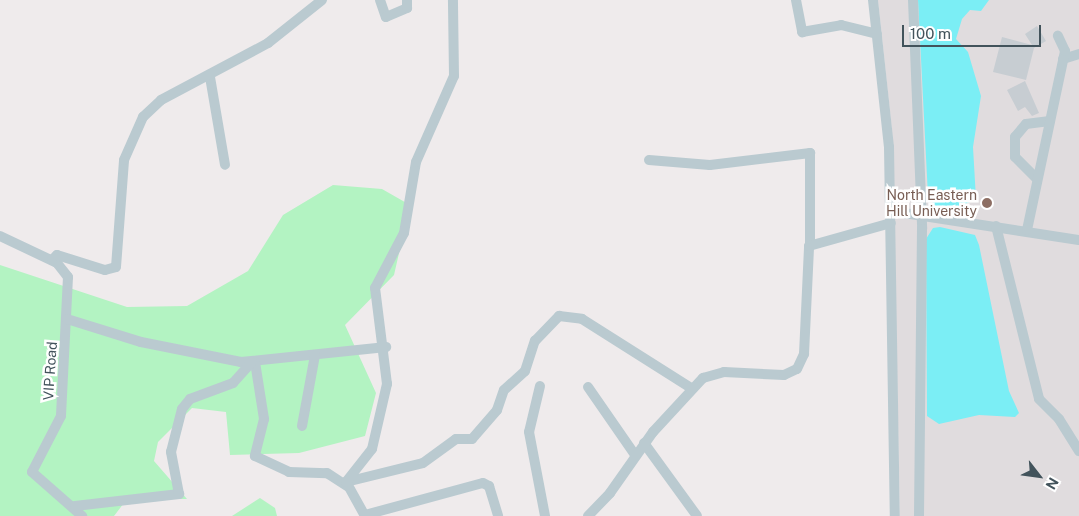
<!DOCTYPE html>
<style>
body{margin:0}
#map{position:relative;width:1079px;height:516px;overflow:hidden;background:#efebec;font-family:"Public Sans",sans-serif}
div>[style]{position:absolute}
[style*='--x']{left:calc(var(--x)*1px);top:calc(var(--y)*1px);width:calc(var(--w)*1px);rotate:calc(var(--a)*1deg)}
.education>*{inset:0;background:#e0dcde}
.green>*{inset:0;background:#b3f3c2}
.water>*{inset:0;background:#7beef5}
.building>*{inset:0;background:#c7cdd2}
.minor>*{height:10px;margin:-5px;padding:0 5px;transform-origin:5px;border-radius:5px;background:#bacad0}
.dots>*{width:14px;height:14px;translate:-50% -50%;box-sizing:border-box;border:2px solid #fff;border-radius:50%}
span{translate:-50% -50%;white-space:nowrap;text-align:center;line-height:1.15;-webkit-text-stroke:5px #fff;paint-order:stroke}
.education-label{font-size:14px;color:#785e54}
.right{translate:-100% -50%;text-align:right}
.street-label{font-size:14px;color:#42535b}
.north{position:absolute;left:1014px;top:451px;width:50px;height:50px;-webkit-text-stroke:4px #fff;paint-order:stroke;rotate:120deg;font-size:14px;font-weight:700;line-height:20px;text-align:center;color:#42535b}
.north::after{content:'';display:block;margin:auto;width:18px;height:22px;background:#42535b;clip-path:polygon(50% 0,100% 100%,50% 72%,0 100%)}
.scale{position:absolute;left:902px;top:25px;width:139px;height:22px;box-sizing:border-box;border:2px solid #42535b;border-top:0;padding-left:6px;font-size:15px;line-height:18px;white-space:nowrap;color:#42535b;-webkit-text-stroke:4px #fff;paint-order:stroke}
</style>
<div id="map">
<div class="education">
<div style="clip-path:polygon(878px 0,1079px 0,1079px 516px,900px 516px,892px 130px)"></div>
</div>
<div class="green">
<div style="clip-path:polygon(333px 185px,382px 189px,410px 205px,394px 275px,345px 325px,376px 393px,365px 436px,299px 453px,230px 455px,226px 412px,192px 408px,158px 442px,154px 461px,187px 499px,127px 499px,114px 516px,0 516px,0 265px,127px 307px,187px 306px,248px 271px,283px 215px)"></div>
<div style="clip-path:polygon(260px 498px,275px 508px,277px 516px,232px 516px)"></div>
</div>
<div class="water">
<div style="clip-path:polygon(918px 0,989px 0,981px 11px,970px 10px,962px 19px,956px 39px,968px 52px,981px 96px,973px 147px,976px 199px,957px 208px,936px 207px,928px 196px)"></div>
<div style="clip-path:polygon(940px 227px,975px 235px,979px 245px,1009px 391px,1019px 413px,1015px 417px,979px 415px,939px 424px,927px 416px,926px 239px,933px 228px)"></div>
</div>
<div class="building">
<div style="clip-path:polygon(1037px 26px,1046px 41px,1034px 48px,1026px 80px,993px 72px,1002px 37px,1032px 45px,1025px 34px)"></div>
<div style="clip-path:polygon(1025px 81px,1039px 113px,1032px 116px,1025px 107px,1018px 111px,1007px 90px)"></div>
</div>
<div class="minor">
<div style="--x:380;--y:0;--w:18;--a:71"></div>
<div style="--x:386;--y:17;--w:23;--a:-23"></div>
<div style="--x:407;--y:8;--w:8;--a:-90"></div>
<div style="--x:796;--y:0;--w:33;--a:79"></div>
<div style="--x:802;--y:32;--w:40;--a:-10"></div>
<div style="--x:841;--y:25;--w:37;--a:14"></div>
<div style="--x:873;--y:0;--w:148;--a:83.8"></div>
<div style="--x:889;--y:147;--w:369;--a:89.1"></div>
<div style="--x:913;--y:0;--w:229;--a:87.7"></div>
<div style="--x:922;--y:229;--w:287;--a:90.6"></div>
<div style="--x:1063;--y:59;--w:17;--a:-17"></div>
<div style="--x:210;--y:77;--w:89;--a:80.3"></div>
<div style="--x:649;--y:160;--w:61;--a:4.7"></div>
<div style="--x:710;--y:165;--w:101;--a:-6.8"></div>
<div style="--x:810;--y:153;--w:93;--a:90"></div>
<div style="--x:1037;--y:179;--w:31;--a:-135"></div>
<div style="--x:1015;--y:157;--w:20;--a:-90"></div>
<div style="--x:1015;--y:137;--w:17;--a:-50"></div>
<div style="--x:1026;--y:124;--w:24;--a:-7"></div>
<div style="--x:891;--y:211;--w:190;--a:8.8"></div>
<div style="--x:996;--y:226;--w:178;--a:76"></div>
<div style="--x:1039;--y:399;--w:28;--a:45"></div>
<div style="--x:1059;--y:419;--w:38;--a:58"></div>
<div style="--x:1027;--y:230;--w:183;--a:-78"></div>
<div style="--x:1065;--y:51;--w:17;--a:-115"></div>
<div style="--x:0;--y:236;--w:63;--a:25.3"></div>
<div style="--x:57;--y:263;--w:18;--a:52"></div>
<div style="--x:68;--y:277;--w:139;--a:92.9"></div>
<div style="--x:61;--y:416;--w:63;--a:117.4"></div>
<div style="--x:32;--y:472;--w:67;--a:41.3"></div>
<div style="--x:52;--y:260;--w:7;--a:-45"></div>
<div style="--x:57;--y:255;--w:50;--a:17.4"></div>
<div style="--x:105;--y:270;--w:11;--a:-15"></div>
<div style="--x:116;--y:267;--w:107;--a:-85.7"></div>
<div style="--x:124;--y:160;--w:47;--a:-66.2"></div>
<div style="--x:143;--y:117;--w:25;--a:-43"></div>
<div style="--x:161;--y:100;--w:121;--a:-28"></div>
<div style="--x:268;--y:43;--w:69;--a:-38.5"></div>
<div style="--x:67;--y:319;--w:77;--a:17.3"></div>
<div style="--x:141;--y:342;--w:102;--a:11.3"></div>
<div style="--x:241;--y:362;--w:146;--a:-5.9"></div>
<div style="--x:255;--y:362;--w:58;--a:81"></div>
<div style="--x:264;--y:419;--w:38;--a:104"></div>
<div style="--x:255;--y:456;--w:38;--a:25"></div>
<div style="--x:289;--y:472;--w:38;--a:2"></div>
<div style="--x:327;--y:473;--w:24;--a:33"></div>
<div style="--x:540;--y:386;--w:47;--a:103.4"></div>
<div style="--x:529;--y:432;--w:86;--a:79.2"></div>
<div style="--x:588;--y:387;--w:83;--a:55.3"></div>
<div style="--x:302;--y:426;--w:72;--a:-79.6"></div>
<div style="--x:644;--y:443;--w:90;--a:54"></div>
<div style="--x:346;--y:482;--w:79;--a:-13.9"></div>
<div style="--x:423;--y:463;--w:41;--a:-36"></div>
<div style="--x:456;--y:439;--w:16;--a:0"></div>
<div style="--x:472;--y:439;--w:38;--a:-49"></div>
<div style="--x:497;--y:410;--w:21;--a:-71"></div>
<div style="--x:504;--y:390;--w:28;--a:-42"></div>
<div style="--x:525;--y:371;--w:32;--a:-72"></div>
<div style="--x:535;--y:341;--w:35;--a:-46"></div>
<div style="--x:559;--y:316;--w:23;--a:7"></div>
<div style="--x:582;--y:319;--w:129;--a:32.3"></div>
<div style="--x:75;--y:506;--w:105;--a:-6.6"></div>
<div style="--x:179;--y:494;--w:43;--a:-100.8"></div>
<div style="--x:171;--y:452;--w:44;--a:-75.7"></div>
<div style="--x:182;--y:409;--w:13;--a:-51"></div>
<div style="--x:190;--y:399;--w:46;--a:-20.4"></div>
<div style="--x:233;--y:383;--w:28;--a:-48"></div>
<div style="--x:365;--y:515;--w:122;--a:-15.2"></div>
<div style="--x:483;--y:483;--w:7;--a:27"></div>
<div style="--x:489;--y:486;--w:31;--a:73"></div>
<div style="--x:365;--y:516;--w:39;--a:-119"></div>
<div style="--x:346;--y:482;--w:42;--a:-51.8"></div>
<div style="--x:372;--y:449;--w:67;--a:-77"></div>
<div style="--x:387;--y:384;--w:97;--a:-97.1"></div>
<div style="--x:375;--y:288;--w:62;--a:-62.2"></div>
<div style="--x:404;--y:233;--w:72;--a:-80.4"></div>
<div style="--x:416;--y:162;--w:94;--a:-66.2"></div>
<div style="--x:454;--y:76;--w:76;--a:-90.8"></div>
<div style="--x:588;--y:516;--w:32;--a:-46"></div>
<div style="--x:610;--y:493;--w:75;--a:-54.8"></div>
<div style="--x:653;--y:432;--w:74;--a:-47.2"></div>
<div style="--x:703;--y:378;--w:22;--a:-16"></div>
<div style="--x:724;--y:372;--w:60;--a:2.9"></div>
<div style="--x:784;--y:375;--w:14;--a:-25"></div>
<div style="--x:797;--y:369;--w:17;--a:-65"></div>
<div style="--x:804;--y:354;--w:108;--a:-87.3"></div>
<div style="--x:809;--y:246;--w:85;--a:-15.7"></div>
</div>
<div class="dots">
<div style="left:987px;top:203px;background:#8d6e63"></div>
</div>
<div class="education-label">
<span class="right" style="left:977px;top:203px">North Eastern<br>Hill University</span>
</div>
<div class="street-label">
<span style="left:50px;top:371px;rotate:-86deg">VIP Road</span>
</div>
<div class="north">N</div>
<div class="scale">100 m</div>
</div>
